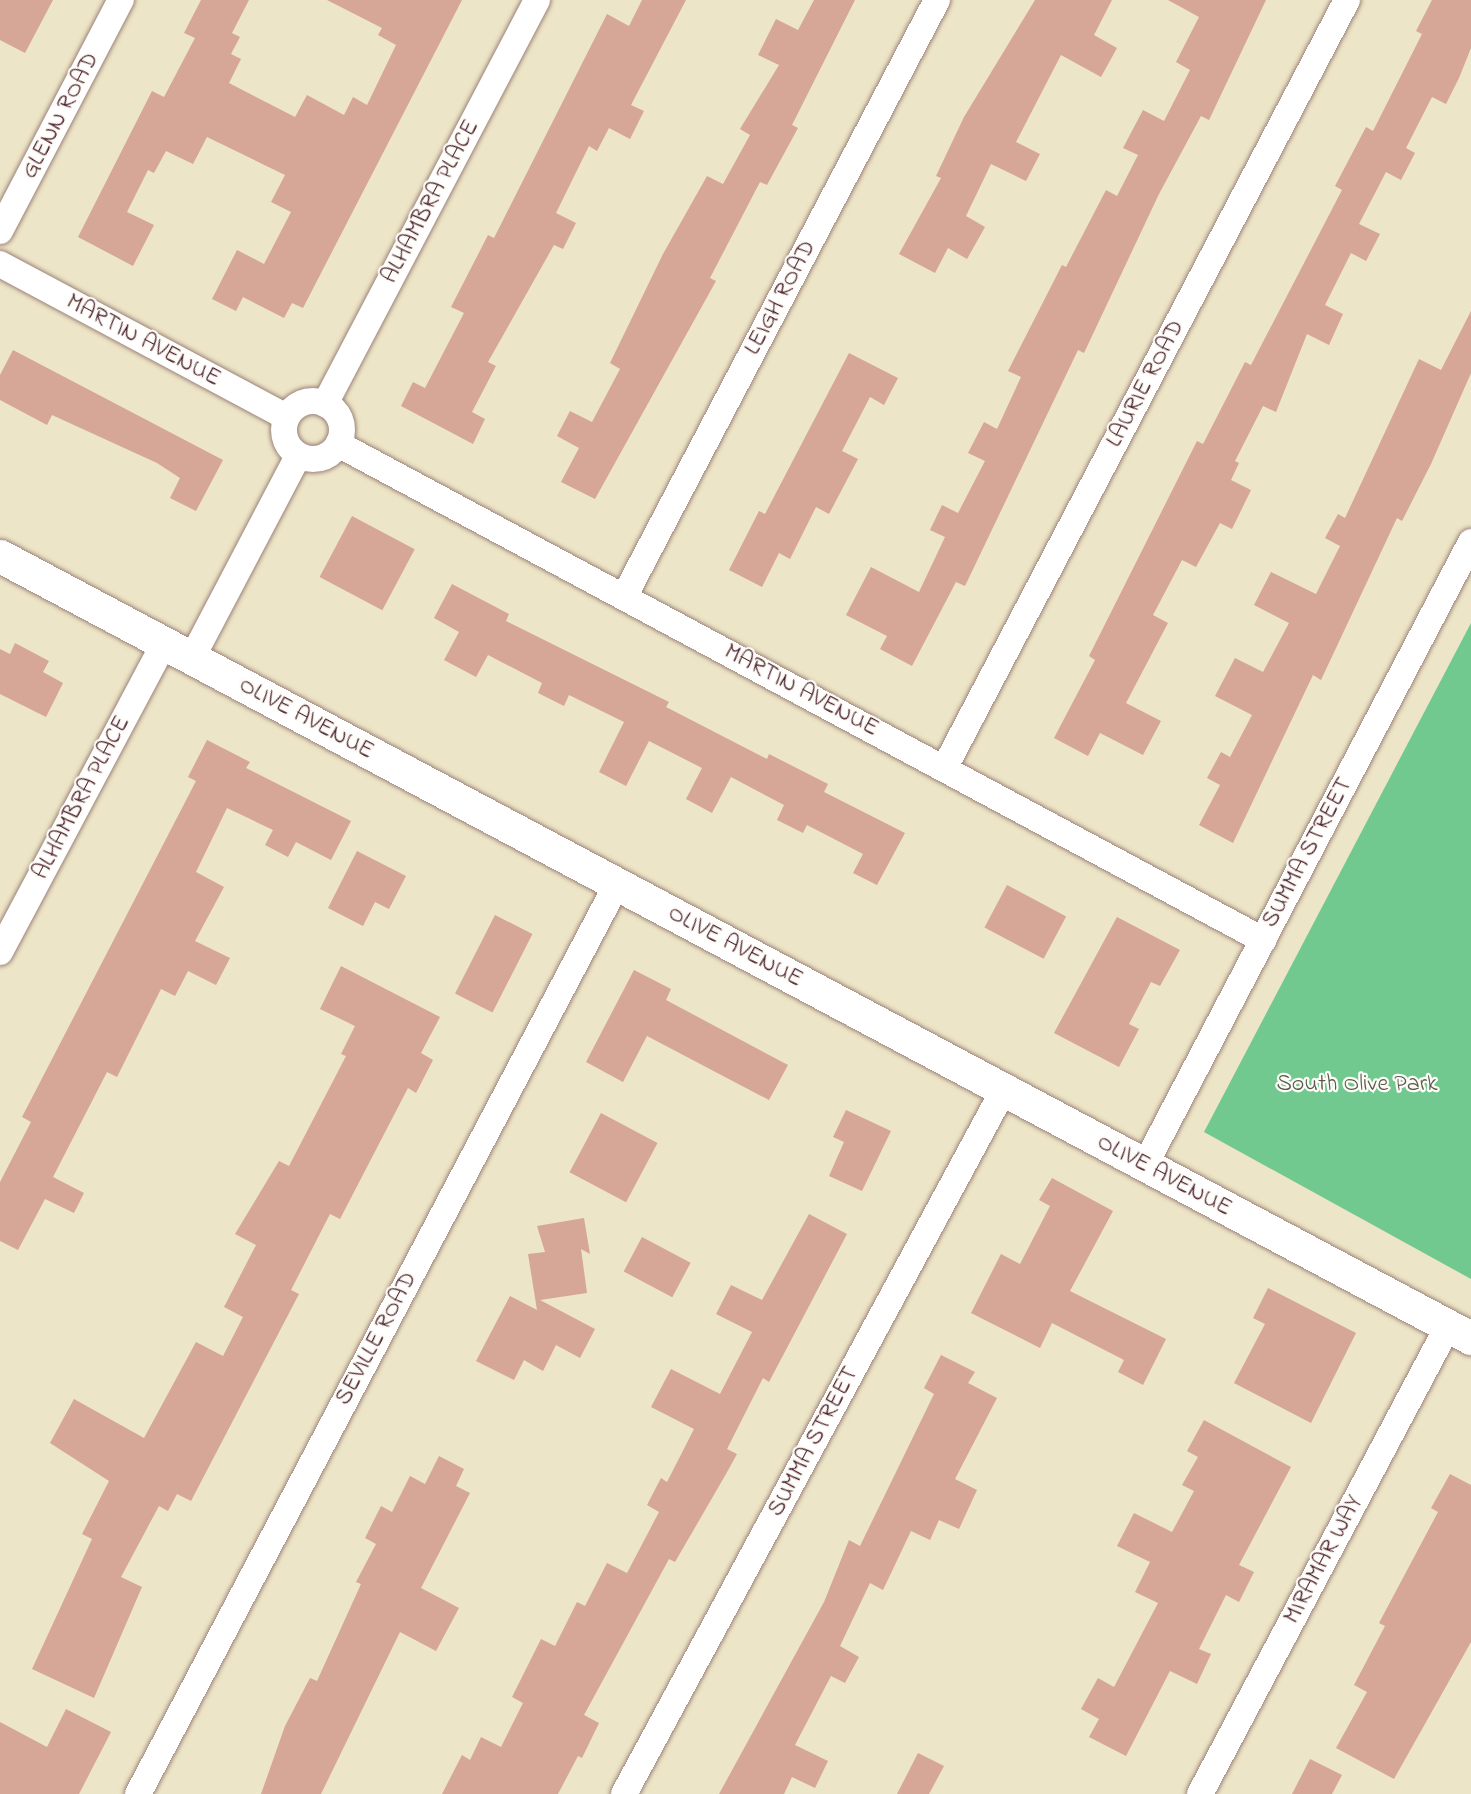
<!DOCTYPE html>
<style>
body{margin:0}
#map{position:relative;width:1471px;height:1794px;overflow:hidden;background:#ede5c7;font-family:"Indie Flower",sans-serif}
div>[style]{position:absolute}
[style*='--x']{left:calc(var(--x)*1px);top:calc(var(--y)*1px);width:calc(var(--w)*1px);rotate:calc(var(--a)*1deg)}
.green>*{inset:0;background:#71c990}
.building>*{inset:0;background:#d6a697;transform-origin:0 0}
.roads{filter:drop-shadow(0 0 2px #9c8279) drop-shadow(0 0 2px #9c8279)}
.minor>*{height:26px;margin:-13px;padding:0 13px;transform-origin:13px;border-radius:13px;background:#fff}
.minor>.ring{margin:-13px;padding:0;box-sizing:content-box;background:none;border:26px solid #fff;border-radius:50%}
.tertiary>*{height:33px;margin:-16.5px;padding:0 16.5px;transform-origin:16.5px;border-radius:16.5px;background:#fff}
span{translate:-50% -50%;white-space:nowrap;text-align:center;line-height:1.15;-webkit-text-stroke:4.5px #fdfcf7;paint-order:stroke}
.street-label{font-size:24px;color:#4a1f2b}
.park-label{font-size:24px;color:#585a4e}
</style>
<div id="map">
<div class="green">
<div style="clip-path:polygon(1471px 623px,1471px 1279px,1204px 1132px)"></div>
</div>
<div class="building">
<div style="clip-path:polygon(0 0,53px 0,25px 53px,0 40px)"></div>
<div style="clip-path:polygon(201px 0,249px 0,232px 33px,240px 37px,231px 54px,241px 59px,229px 83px,295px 117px,307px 95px,344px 115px,353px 97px,367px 105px,396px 45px,378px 35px,382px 28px,327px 0,462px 0,303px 308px,292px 303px,284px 318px,243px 297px,236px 311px,212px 299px,237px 250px,264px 264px,291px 212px,271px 202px,285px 175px,207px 137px,193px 164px,166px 151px,154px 173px,148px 170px,127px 212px,154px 225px,133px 266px,78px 237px,152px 91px,164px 97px,195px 38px,184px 33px)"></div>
<div style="clip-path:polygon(642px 0,686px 0,631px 105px,644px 111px,630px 139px,609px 128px,597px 151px,589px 146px,556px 213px,576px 223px,563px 249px,554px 245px,488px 362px,496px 366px,472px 412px,485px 419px,473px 444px,401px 406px,413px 382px,425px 388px,464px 313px,451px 307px,488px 235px,494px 238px,607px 14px,629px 26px)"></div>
<div style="clip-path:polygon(814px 0,855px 0,792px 125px,798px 128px,767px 185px,760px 182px,710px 278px,716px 281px,595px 499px,561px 482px,579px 448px,557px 436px,570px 411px,592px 422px,620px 369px,610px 363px,663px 254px,707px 176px,723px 184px,750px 135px,740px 129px,779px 65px,758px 55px,776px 19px,798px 30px)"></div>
<div style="clip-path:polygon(1035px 0,1112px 0,1094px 35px,1117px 48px,1101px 77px,1061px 55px,1016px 142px,1040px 154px,1026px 181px,991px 164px,966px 216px,985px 227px,967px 259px,948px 248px,935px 273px,899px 254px,941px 178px,936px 176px,964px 117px)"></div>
<div style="clip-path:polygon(1168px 0,1266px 0,1209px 120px,1201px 116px,1159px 194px,1084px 353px,1078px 350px,965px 586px,956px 582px,912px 666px,880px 649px,887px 636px,846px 615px,871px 567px,919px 592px,945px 537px,930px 530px,942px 505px,958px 513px,985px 461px,968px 453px,984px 422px,997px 429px,1021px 377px,1008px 371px,1062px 265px,1066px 267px,1106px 190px,1117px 196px,1138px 155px,1123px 148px,1143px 110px,1164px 121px,1190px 70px,1176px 62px,1199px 17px)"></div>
<div style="clip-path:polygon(1432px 0,1471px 0,1471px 48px,1459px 78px,1446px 104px,1432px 97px,1406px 148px,1415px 153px,1401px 180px,1386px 172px,1359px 224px,1380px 234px,1366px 261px,1351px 253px,1325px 305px,1343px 314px,1329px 345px,1307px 334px,1276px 412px,1263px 406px,1235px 461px,1239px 463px,1231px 480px,1251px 490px,1232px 529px,1220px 523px,1196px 567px,1182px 560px,1153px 615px,1168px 623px,1126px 703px,1161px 721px,1143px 755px,1100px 733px,1088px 756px,1054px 738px,1095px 660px,1089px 656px,1197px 441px,1203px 444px,1245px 362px,1251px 365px,1342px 190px,1335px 186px,1366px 127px,1373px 131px,1422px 34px,1416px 31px)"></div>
<div style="clip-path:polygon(1471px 311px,1471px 373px,1431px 464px,1402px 521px,1397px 518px,1321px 680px,1313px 675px,1233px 843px,1199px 825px,1220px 785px,1207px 778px,1221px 752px,1230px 757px,1252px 715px,1215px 696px,1235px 658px,1263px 672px,1289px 623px,1254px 605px,1271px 572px,1316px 594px,1340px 546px,1325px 538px,1338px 514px,1345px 518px,1419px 359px,1441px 370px)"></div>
<div style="clip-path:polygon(13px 350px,223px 460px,196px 511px,170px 498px,180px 478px,157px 463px,52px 415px,47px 425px,0 400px,0 375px)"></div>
<div style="clip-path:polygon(849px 353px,898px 378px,884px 405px,870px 397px,842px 451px,858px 459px,829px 514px,816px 507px,790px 559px,779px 553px,762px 587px,729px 570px,759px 511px,765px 514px)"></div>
<div style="left:352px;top:516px;width:71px;height:69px;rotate:28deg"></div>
<div style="clip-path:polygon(452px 584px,509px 614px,506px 621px,669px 702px,666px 707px,767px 759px,769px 754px,828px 784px,824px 792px,905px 833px,877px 885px,853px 873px,863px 854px,807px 825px,803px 833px,777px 820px,784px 805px,731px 777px,712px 813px,686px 799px,702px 768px,649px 741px,626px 786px,599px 772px,624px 722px,569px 695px,564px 706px,538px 693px,542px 683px,488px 655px,476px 677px,444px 660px,459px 632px,434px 618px)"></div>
<div style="clip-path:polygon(15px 643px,49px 661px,43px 672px,63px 683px,46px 717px,0 694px,0 649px,10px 654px)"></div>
<div style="clip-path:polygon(207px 740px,250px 762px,246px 768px,351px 821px,331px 860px,296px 842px,288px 857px,265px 845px,273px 830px,227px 808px,196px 872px,224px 887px,195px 941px,230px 958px,216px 985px,188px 971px,175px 996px,161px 989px,117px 1077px,107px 1072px,53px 1177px,84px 1193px,74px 1213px,45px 1199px,18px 1250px,0 1241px,0 1182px,31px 1122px,22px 1117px,196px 781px,188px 777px)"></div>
<div style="clip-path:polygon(357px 851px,406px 876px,389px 909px,375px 902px,363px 926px,328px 908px)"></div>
<div style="left:1007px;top:885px;width:67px;height:48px;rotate:28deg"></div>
<div style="left:495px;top:915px;width:42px;height:88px;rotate:27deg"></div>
<div style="clip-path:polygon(1117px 917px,1180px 950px,1160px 986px,1151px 982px,1129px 1024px,1139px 1029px,1119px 1067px,1054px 1033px)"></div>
<div style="clip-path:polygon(341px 966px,440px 1017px,421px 1053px,433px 1060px,416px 1093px,408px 1088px,340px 1219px,330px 1214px,291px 1290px,299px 1294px,191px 1501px,177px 1494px,168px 1511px,159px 1506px,121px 1577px,142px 1587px,94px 1698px,32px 1669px,92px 1539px,82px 1534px,109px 1481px,50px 1443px,74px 1399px,144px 1438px,196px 1342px,223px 1356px,243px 1317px,224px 1307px,256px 1245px,235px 1234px,279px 1161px,289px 1166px,346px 1056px,341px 1054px,355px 1026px,320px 1009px)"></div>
<div style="clip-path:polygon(634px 970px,671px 989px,666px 1000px,788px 1065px,769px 1100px,647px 1036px,623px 1082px,586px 1062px)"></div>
<div style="clip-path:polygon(846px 1110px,891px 1131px,862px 1191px,829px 1176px,844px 1142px,833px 1137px)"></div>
<div style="left:601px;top:1113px;width:64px;height:67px;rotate:28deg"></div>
<div style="clip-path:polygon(1052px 1178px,1113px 1211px,1070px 1291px,1166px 1339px,1143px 1385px,1118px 1372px,1124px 1360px,1052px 1323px,1040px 1348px,971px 1313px,1001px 1254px,1020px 1264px,1050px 1206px,1039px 1200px)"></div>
<div style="clip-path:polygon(809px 1214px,847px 1234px,769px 1382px,763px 1378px,727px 1449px,737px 1454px,726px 1474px,675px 1562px,669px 1559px,584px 1715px,599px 1723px,582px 1758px,578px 1756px,558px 1794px,442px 1794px,462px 1755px,470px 1760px,481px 1737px,501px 1747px,523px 1703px,512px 1697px,541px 1639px,555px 1646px,577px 1602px,585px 1606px,607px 1563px,627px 1573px,659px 1512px,647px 1505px,661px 1478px,667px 1482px,694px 1429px,651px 1407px,671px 1369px,720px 1394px,752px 1332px,716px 1314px,731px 1285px,762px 1300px)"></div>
<div style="clip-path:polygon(584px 1218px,590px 1254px,581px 1249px,587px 1293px,540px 1300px,595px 1329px,580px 1358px,556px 1345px,543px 1371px,524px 1360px,514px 1380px,476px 1361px,510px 1296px,537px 1310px,528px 1254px,545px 1252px,537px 1226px)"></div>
<div style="left:642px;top:1237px;width:55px;height:39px;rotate:28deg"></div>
<div style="clip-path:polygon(1268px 1288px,1356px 1333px,1311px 1423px,1234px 1383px,1265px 1324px,1253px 1318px)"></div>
<div style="clip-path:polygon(941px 1355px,975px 1372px,968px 1383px,997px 1398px,955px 1479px,977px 1490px,959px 1529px,939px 1520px,930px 1540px,911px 1531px,883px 1590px,870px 1583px,840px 1646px,859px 1657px,845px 1683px,831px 1676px,795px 1745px,828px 1761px,815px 1788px,792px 1777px,784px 1794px,719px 1794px,824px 1602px,849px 1540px,860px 1546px,934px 1394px,924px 1388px)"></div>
<div style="clip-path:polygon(1204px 1420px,1291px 1467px,1239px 1565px,1254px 1572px,1239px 1602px,1226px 1595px,1199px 1649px,1211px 1654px,1197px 1684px,1170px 1671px,1126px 1756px,1089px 1737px,1099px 1719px,1081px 1709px,1098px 1678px,1114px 1687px,1158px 1603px,1135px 1592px,1150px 1562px,1117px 1546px,1134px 1513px,1172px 1532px,1194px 1491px,1182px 1485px,1198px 1457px,1187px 1451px)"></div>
<div style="clip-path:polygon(439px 1456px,464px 1469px,456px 1486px,470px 1493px,421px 1588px,459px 1608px,436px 1651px,400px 1632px,321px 1794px,261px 1794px,285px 1726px,310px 1678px,317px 1681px,361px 1584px,356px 1582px,376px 1544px,365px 1538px,381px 1506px,392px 1512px,410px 1476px,425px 1484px)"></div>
<div style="clip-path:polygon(1450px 1474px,1471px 1485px,1471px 1642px,1394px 1779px,1336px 1748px,1367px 1692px,1354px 1685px,1385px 1626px,1379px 1623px,1438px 1512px,1431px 1508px)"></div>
<div style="clip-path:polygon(66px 1709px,111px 1732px,79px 1794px,0 1794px,0 1722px,47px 1747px)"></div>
<div style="clip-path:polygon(918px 1753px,944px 1766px,929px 1794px,897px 1794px)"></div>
<div style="clip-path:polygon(1310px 1759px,1342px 1775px,1332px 1794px,1292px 1794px)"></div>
</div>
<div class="roads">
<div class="minor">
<div style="--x:0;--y:231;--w:261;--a:-62.4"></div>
<div style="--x:0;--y:264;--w:325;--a:28.1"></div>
<div class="ring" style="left:284px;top:401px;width:32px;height:32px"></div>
<div style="--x:325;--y:404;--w:456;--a:-62.3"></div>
<div style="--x:338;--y:444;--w:1050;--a:28.2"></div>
<div style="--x:624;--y:597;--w:674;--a:-62.33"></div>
<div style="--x:192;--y:658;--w:228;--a:-62.3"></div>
<div style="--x:945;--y:767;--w:866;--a:-62.34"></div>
<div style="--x:0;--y:952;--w:350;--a:-62"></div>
<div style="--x:1145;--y:1165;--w:703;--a:-62.38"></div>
<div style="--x:138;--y:1794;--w:1028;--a:-62.24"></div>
<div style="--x:624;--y:1794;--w:799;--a:-61.67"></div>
<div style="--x:1200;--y:1794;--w:530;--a:-62.08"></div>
</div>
<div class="tertiary">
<div style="--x:0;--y:556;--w:1666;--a:28"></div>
</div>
</div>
<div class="street-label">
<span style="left:61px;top:116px;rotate:-62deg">GLENN ROAD</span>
<span style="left:431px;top:202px;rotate:-62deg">ALHAMBRA PLACE</span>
<span style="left:781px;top:298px;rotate:-62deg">LEIGH ROAD</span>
<span style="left:143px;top:341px;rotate:28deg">MARTIN AVENUE</span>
<span style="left:1146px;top:384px;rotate:-62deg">LAURIE ROAD</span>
<span style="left:801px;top:691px;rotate:28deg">MARTIN AVENUE</span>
<span style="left:306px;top:719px;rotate:28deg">OLIVE AVENUE</span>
<span style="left:82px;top:798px;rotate:-62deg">ALHAMBRA PLACE</span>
<span style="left:1308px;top:853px;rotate:-62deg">SUMMA STREET</span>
<span style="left:735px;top:947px;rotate:28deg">OLIVE AVENUE</span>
<span style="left:1164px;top:1176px;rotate:28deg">OLIVE AVENUE</span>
<span style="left:377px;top:1339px;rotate:-62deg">SEVILLE ROAD</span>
<span style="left:814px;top:1442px;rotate:-62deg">SUMMA STREET</span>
<span style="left:1324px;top:1560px;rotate:-62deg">MIRAMAR WAY</span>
</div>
<div class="park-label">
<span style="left:1357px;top:1085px">South Olive Park</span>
</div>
</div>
